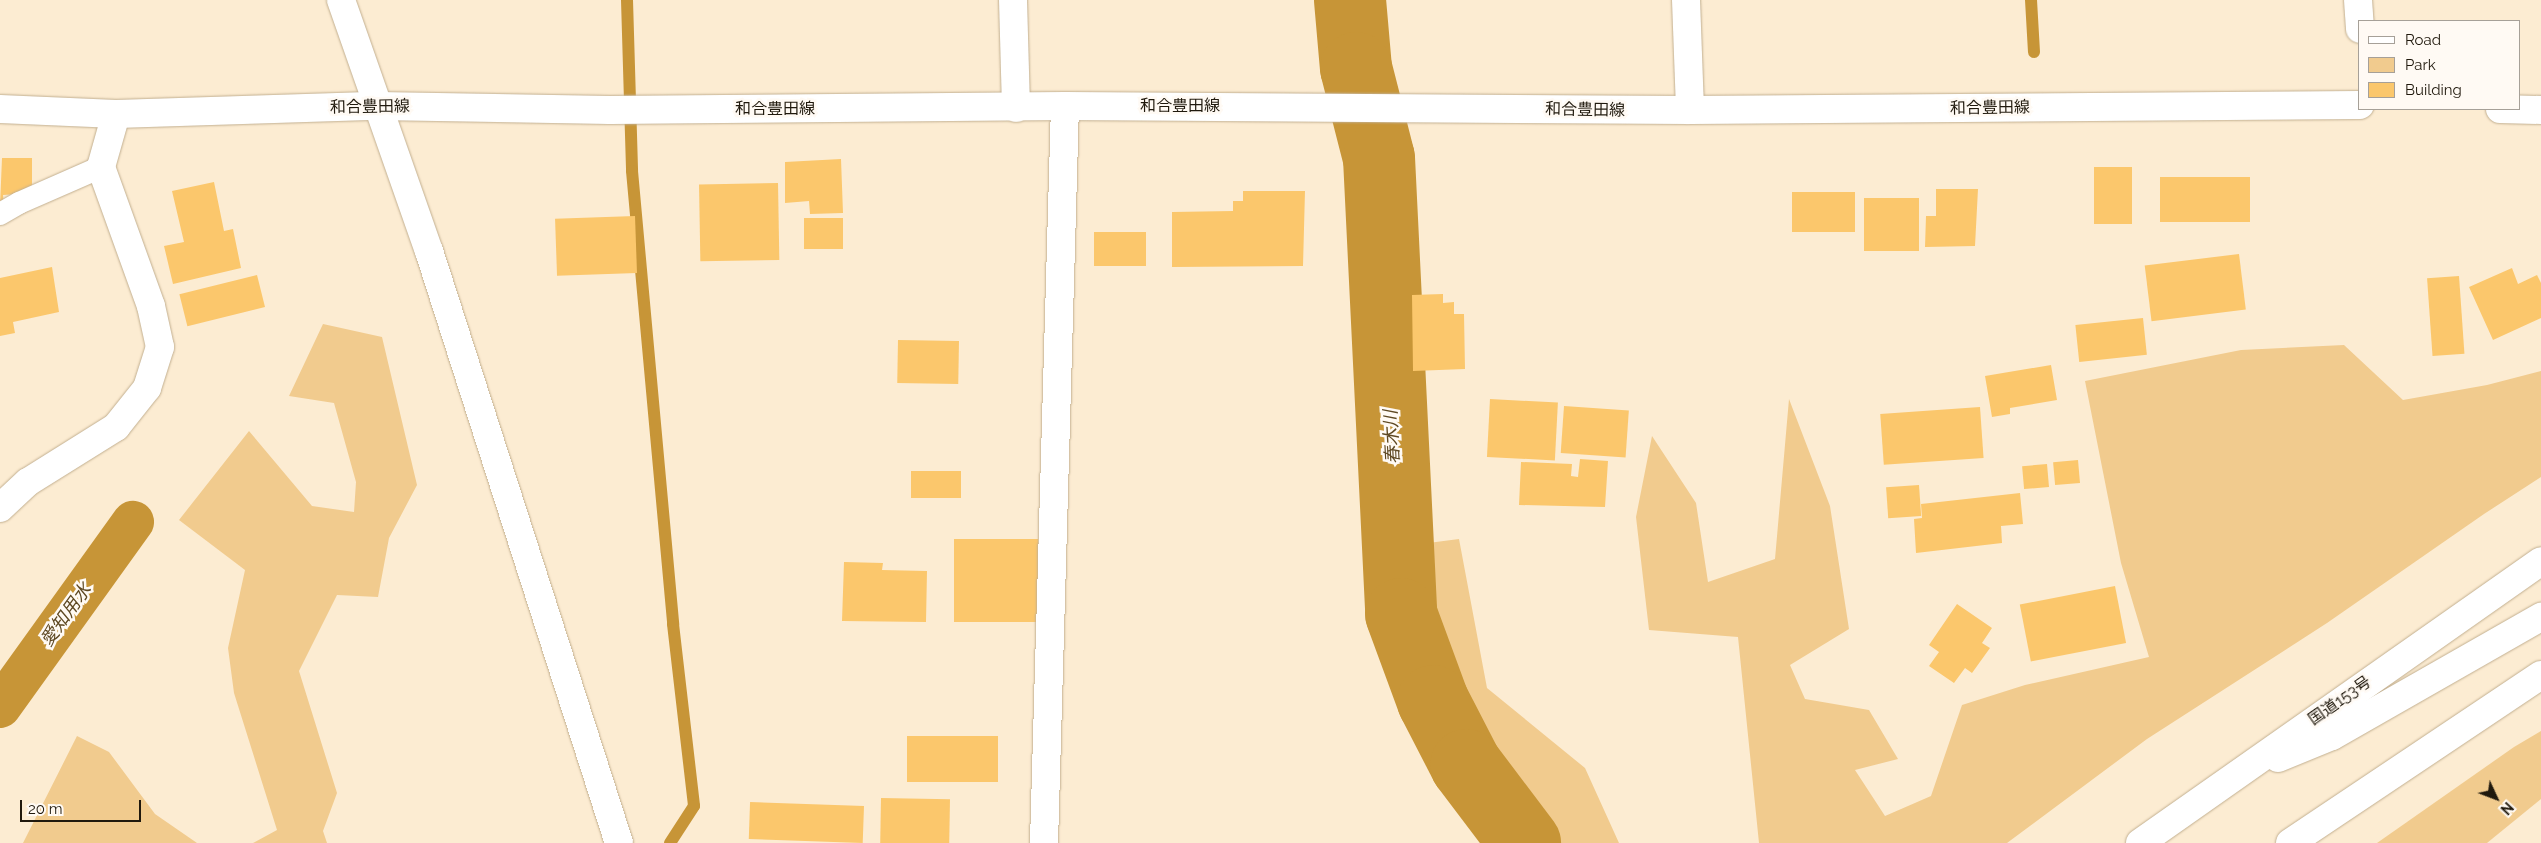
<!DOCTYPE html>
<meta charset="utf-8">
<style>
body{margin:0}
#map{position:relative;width:2541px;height:843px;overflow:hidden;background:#fcecd2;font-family:Raleway,"Noto Sans JP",sans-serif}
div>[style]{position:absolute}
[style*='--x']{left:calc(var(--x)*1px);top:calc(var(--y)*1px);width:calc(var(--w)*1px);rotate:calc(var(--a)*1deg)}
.green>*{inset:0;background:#f1cb8e}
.stream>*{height:12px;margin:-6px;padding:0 6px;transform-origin:6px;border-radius:6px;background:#c79537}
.canal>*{height:42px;margin:-21px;padding:0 21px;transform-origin:21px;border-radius:21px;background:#c79537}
.river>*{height:72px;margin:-36px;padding:0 36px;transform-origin:36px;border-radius:36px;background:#c79537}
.building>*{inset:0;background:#fbc76c;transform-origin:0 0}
.roads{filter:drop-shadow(0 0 1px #c2af90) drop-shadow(0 0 1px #c2af90)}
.lane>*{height:22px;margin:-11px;padding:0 11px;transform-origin:11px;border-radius:11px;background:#fff}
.street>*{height:28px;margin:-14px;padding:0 14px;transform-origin:14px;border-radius:14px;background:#fff}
.secondary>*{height:28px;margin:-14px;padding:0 14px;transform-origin:14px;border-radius:14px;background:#fff}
.highway>*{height:28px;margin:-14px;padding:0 14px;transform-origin:14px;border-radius:14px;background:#fff}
span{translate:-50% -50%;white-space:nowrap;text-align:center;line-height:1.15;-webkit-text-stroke:5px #fffaf4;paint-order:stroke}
.street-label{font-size:16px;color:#20190d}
.water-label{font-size:18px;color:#5e4822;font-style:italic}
.legend{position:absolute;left:2358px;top:20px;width:162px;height:90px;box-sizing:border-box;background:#fffaf4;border:1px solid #a6a098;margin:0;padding:6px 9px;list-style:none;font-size:15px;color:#20190d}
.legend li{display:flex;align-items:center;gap:10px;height:25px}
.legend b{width:25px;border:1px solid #a6a098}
.north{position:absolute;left:2471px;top:773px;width:50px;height:50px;-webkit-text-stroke:4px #fffaf4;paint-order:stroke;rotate:133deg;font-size:14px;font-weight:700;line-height:20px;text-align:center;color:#20190d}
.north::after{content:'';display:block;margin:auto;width:18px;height:22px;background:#20190d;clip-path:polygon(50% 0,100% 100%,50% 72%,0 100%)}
.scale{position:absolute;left:20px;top:800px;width:121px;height:22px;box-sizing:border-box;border:2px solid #20190d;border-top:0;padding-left:6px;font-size:15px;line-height:18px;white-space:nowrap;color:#20190d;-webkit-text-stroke:4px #fffaf4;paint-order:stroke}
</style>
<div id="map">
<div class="green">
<div style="clip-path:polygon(323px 324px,382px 337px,417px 485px,389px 538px,378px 597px,337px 595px,299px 671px,337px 793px,323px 831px,327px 843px,253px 843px,277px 830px,234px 693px,228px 648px,245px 570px,179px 520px,249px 431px,312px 506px,354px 512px,356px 482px,334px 403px,289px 396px)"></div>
<div style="clip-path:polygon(2344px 345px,2403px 400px,2487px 385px,2541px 371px,2541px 477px,2484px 514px,2327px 623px,2147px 739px,2007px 843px,1759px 843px,1738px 637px,1649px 630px,1636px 517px,1652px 436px,1696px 503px,1708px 582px,1775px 559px,1789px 399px,1830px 506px,1849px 629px,1790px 665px,1805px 699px,1869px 710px,1898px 759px,1855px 770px,1885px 816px,1931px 796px,1962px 705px,2025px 685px,2149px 657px,2121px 563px,2085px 381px,2241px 350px)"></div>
<div style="clip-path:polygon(1459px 539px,1487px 688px,1585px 768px,1619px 843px,1542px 843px,1473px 756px,1446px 698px,1412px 612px,1413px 545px)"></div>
<div style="clip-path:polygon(2541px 731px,2541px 799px,2487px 843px,2377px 843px,2514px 747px)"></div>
<div style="clip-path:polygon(77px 736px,109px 752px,155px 814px,197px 843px,23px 843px)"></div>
</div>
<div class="stream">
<div style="--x:627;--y:0;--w:171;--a:88.3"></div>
<div style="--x:632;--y:171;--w:455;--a:84.8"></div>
<div style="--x:673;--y:624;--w:183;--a:83.4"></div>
<div style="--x:694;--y:806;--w:44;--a:123"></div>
<div style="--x:2031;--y:0;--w:52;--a:86.7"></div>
</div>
<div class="canal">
<div style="--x:0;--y:707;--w:228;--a:-54.3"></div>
</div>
<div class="river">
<div style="--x:1350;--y:0;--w:68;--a:85"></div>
<div style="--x:1356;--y:68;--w:93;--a:75.7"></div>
<div style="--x:1379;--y:158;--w:457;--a:87.2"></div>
<div style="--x:1401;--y:614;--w:93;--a:69.8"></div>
<div style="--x:1433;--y:701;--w:72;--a:62.7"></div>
<div style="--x:1466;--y:765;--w:98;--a:52.9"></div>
</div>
<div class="building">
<div style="clip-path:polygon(2px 158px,32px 158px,32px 193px,3px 195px,4px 206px,0 206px)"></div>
<div style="clip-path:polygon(841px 159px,843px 213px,810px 214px,809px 201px,785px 203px,785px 162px)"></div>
<div style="left:2132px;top:167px;width:57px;height:38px;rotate:90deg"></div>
<div style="left:2250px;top:177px;width:45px;height:90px;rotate:90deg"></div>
<div style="clip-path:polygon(214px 182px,224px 231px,233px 229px,241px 268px,173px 284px,164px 246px,184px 242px,172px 191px)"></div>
<div style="left:778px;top:183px;width:77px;height:79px;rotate:89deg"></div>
<div style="clip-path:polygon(1936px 189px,1978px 189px,1975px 246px,1925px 247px,1926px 216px,1936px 216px)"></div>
<div style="clip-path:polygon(1243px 191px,1305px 191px,1303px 266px,1172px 267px,1172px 212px,1233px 211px,1233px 201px,1243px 201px)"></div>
<div style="left:1855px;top:192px;width:40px;height:63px;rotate:90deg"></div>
<div style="left:1864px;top:198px;width:55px;height:53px"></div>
<div style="left:635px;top:216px;width:57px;height:80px;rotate:88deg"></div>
<div style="left:843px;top:218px;width:31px;height:39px;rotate:90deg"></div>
<div style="left:1094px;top:232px;width:52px;height:34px"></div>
<div style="left:2239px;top:254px;width:56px;height:95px;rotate:83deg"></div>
<div style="clip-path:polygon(52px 267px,59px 312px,13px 322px,15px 333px,0 336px,0 278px)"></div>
<div style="clip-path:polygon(2512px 268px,2518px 284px,2537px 275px,2541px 283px,2541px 318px,2493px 340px,2469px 287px)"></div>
<div style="left:257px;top:275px;width:33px;height:80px;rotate:76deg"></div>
<div style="left:2459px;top:276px;width:78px;height:32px;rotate:86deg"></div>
<div style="clip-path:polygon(1443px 294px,1443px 303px,1454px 302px,1454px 314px,1464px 314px,1465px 369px,1413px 371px,1412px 295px)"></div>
<div style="left:2143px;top:318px;width:37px;height:68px;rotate:84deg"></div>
<div style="left:898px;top:340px;width:61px;height:43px;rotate:1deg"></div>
<div style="clip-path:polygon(2051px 365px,2057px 400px,2010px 408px,2010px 414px,1992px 417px,1985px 376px)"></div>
<div style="left:1490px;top:399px;width:68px;height:58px;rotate:3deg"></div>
<div style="left:1564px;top:406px;width:65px;height:47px;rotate:4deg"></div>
<div style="left:1980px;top:407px;width:51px;height:100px;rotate:86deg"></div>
<div style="clip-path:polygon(1580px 459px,1608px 461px,1605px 507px,1519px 505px,1521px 462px,1572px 464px,1571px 476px,1578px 477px)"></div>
<div style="left:2078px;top:460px;width:23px;height:25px;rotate:85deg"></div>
<div style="left:2047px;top:464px;width:23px;height:25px;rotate:85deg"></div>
<div style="left:911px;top:471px;width:50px;height:27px"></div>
<div style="left:1919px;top:485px;width:31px;height:33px;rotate:86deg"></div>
<div style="clip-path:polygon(2020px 493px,2023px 524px,2001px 526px,2002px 543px,1916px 553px,1914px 519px,1922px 518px,1921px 504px)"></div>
<div style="left:954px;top:539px;width:84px;height:83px"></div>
<div style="clip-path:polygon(844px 562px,883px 563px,882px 570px,927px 571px,926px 622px,842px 621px)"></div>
<div style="left:2115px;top:586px;width:58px;height:97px;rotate:79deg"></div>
<div style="clip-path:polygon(1957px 604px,1992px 628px,1982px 643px,1990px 648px,1972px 673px,1965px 668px,1954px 683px,1929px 666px,1939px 652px,1929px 645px)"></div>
<div style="left:907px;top:736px;width:91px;height:46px"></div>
<div style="left:881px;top:798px;width:69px;height:45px;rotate:1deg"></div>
<div style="left:864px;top:806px;width:37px;height:114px;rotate:92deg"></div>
</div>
<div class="roads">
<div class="lane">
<div style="--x:0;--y:214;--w:22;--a:-30"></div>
<div style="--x:19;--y:203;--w:90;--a:-23.7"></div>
</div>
<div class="street">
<div style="--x:1013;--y:0;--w:108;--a:88.4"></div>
<div style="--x:1686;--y:0;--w:110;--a:87.9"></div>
<div style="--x:2358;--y:0;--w:29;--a:86"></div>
<div style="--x:0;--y:508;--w:38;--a:-43"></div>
<div style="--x:28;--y:482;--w:104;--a:-32"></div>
<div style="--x:116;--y:427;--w:50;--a:-51.5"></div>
<div style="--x:147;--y:388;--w:43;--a:-72.4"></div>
<div style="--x:160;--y:347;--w:42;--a:-102.4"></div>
<div style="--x:151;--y:306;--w:148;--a:-109.8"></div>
<div style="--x:101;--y:167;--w:55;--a:-74.2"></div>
<div style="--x:1044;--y:843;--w:737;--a:-88.37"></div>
</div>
<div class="secondary">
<div style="--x:341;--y:0;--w:266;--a:70.7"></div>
<div style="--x:429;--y:251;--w:622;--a:72.21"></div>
<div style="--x:0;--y:109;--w:116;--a:2.5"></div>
<div style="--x:116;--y:114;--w:261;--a:-1.8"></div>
<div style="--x:377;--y:106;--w:233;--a:1"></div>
<div style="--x:610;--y:110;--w:455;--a:-0.5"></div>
<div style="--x:1065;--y:106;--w:625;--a:0.37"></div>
<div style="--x:1690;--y:110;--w:670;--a:-0.43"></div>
<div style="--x:2500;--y:109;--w:41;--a:1.4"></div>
</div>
<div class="highway">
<div style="--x:2278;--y:758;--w:58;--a:-22.2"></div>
<div style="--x:2332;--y:736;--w:241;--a:-29.7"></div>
<div style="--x:2140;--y:843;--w:490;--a:-35.1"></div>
<div style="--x:2290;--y:843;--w:302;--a:-33.8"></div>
</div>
</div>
<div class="street-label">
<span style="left:1180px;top:106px">和合豊田線</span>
<span style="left:370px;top:107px;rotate:-1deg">和合豊田線</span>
<span style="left:1990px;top:108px;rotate:-1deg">和合豊田線</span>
<span style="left:775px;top:109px">和合豊田線</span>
<span style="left:1585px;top:110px;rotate:1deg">和合豊田線</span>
<span style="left:2340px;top:701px;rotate:-35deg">国道153号</span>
</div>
<div class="water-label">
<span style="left:1392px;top:437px;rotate:-93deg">春木川</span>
<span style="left:66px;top:615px;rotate:-54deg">愛知用水</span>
</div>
<ul class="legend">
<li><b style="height:6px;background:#fff"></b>Road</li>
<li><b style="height:14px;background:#f1cb8e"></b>Park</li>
<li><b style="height:14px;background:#fbc76c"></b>Building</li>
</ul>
<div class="north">N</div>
<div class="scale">20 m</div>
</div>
